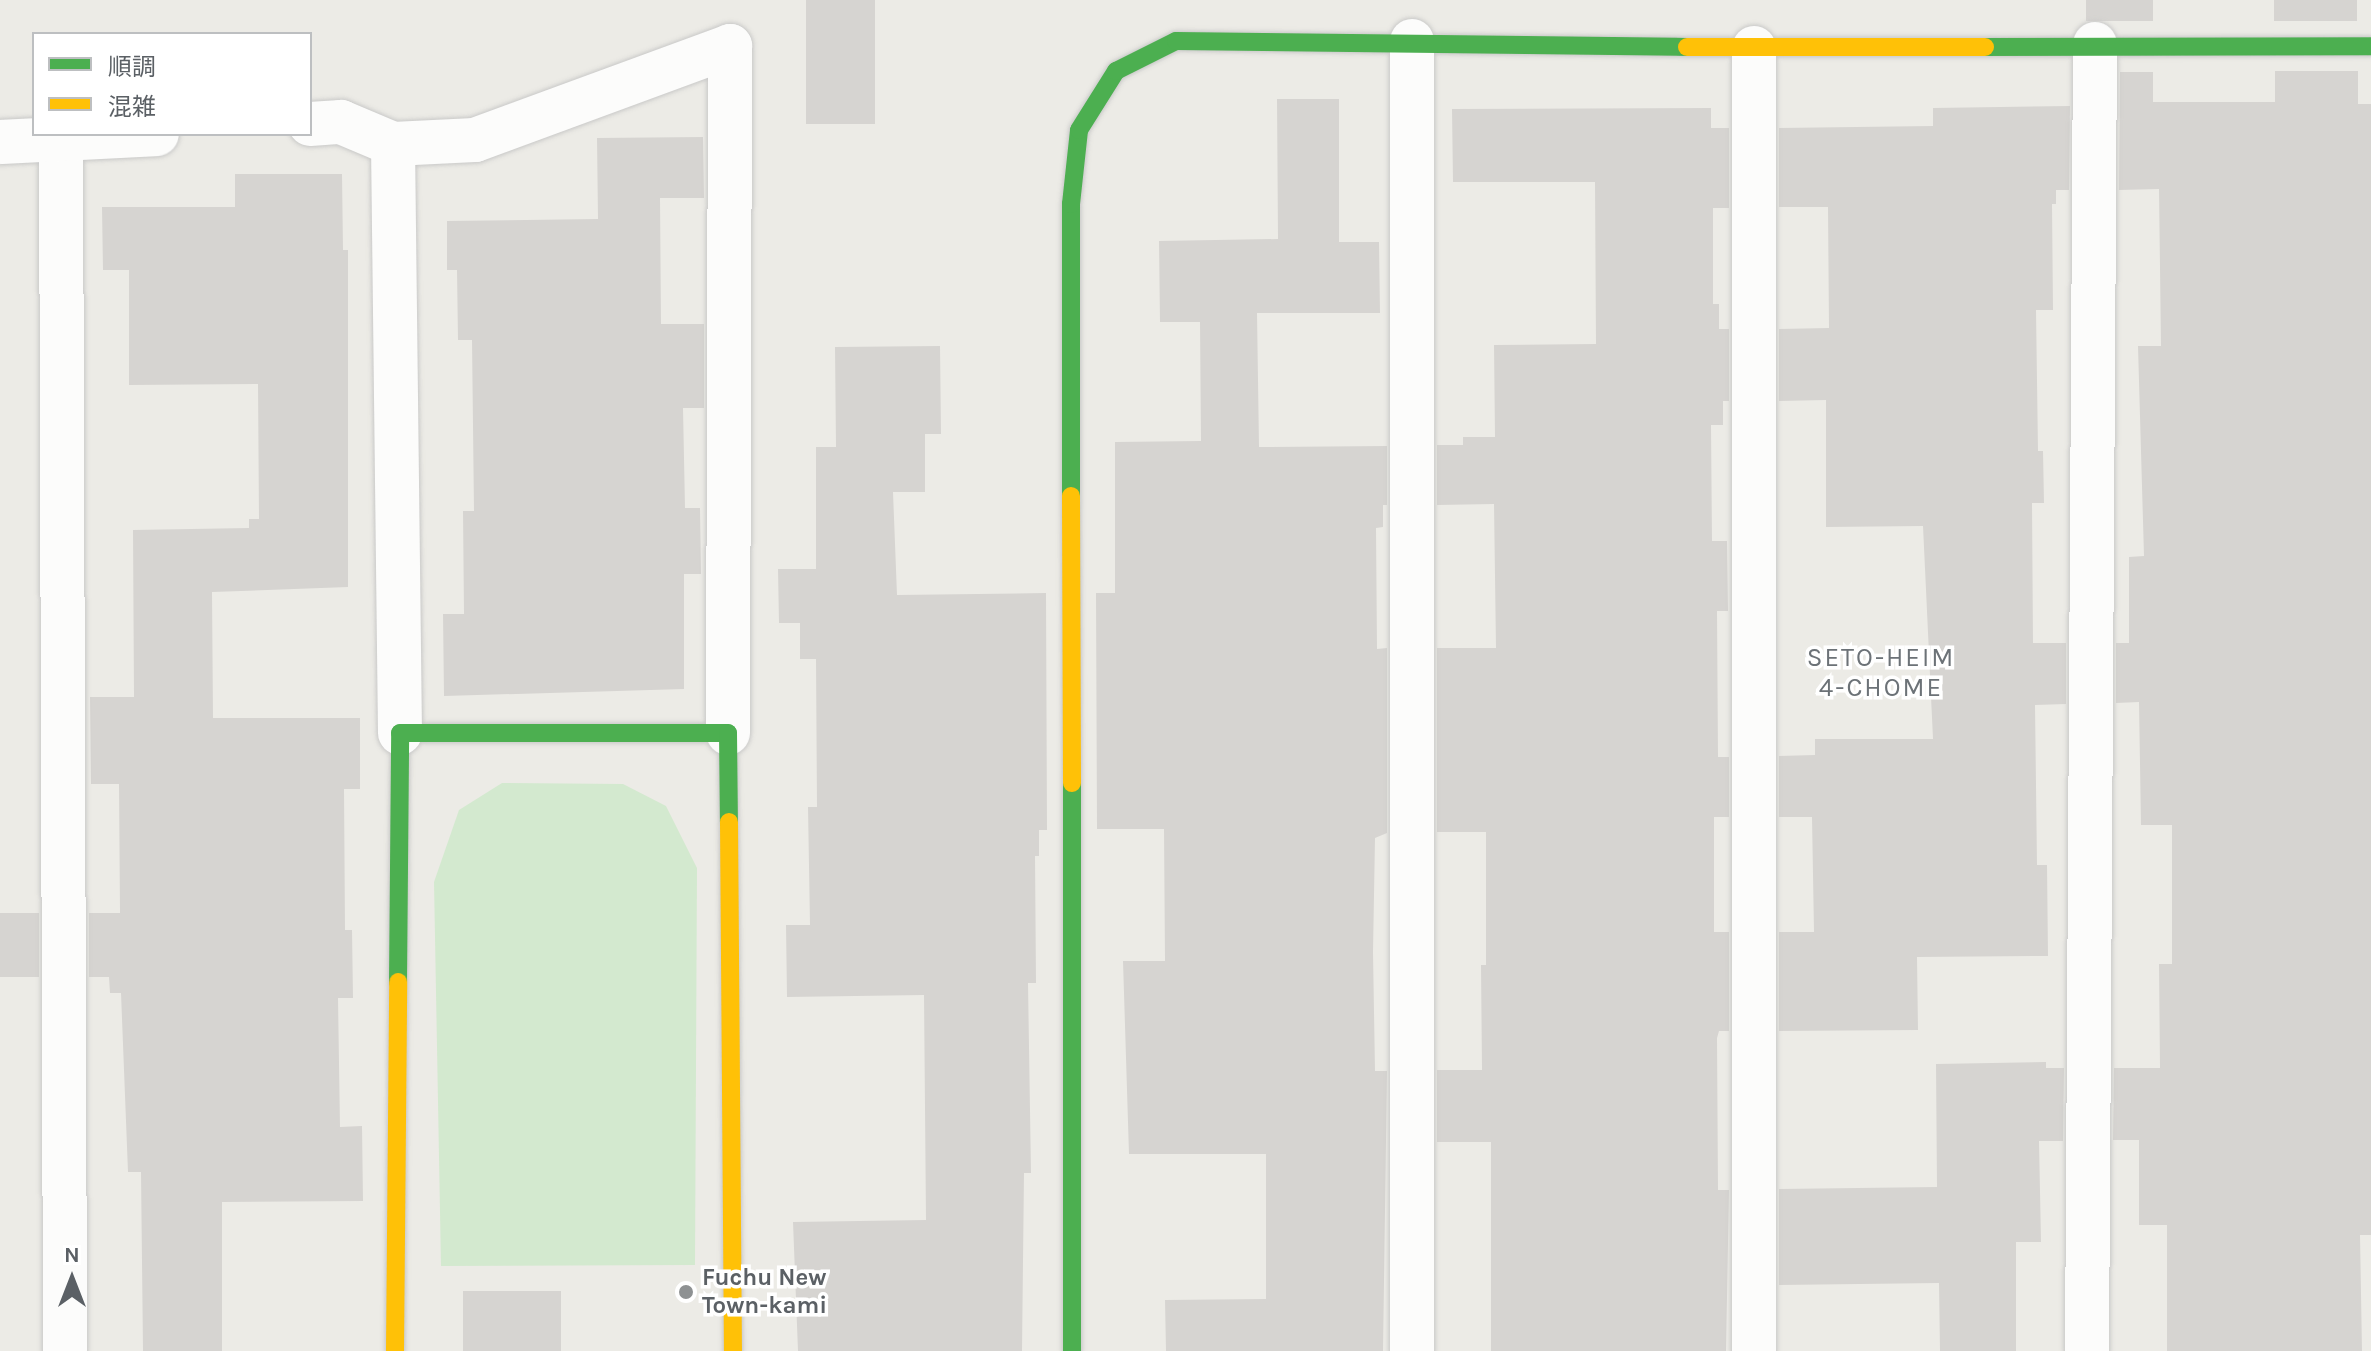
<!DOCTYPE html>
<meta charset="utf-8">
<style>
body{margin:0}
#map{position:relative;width:2371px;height:1351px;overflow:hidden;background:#ecebe6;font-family:Karla,"Noto Sans JP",sans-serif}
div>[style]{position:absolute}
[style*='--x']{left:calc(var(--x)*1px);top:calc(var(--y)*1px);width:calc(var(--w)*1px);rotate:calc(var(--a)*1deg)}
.green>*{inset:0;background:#d3e9cf}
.building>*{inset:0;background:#d6d4d1;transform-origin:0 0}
.roads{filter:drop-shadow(0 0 2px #c9c9c8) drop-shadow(0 0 2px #c9c9c8)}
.street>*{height:44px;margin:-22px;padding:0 22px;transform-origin:22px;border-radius:22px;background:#fcfcfb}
.fast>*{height:18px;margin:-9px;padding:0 9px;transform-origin:9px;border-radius:9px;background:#4caf50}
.slow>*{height:18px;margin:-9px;padding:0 9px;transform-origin:9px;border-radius:9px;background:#ffc107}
.dots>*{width:22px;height:22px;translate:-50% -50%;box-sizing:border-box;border:4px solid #fff;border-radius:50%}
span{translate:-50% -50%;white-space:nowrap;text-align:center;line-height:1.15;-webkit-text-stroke:7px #fff;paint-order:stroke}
.poi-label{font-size:24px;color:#5b6065;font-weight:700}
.left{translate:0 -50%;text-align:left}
.neighbourhood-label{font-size:26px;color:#6c7277;letter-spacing:2px}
.legend{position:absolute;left:32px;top:32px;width:280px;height:104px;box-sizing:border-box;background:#fff;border:2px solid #bdbfc1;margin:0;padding:10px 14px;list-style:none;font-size:24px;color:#5b6065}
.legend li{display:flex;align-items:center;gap:16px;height:40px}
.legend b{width:40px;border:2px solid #bdbfc1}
.north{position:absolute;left:32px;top:1239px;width:80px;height:80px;-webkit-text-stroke:6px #fff;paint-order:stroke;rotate:0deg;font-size:22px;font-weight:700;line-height:32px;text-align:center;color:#5b6065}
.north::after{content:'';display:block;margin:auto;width:28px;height:36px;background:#5b6065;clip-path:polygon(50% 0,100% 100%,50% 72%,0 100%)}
</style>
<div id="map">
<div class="green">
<div style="clip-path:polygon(502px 783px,623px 784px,666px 806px,697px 868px,695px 1265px,441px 1266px,434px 882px,459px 810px)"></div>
</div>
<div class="building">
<div style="left:806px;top:0;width:69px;height:124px"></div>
<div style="left:2086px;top:0;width:67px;height:21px"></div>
<div style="left:2274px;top:0;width:83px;height:21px"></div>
<div style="clip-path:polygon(2275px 71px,2358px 71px,2358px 104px,2371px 104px,2371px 1235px,2360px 1235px,2362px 1351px,2167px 1351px,2167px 1225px,2139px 1225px,2139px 1140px,2113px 1140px,2114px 1068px,2160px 1068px,2159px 964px,2172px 964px,2172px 825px,2141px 825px,2139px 702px,2116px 703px,2116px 643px,2129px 643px,2129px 557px,2144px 556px,2138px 346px,2161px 346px,2159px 189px,2119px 190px,2120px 72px,2153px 72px,2153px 102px,2275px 102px)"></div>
<div style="clip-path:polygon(1277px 99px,1339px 99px,1339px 242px,1379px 242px,1380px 313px,1257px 313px,1259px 447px,1387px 446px,1387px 505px,1383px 505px,1383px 527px,1376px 528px,1377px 649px,1387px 648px,1387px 833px,1375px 838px,1373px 952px,1375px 1071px,1387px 1071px,1383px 1351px,1166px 1351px,1165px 1300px,1266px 1299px,1266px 1154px,1129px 1154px,1123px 961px,1165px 961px,1164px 829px,1097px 829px,1096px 593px,1115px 593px,1115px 442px,1201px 441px,1200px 322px,1160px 322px,1159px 241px,1278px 239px)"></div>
<div style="clip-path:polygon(2070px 106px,2069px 190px,2056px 190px,2056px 204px,2052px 204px,2053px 310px,2036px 310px,2038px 451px,2043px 451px,2044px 503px,2032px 503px,2033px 643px,2066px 643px,2066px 704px,2035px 705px,2037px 865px,2047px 865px,2048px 956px,1917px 957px,1918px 1030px,1779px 1031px,1779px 932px,1814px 932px,1812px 817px,1779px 817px,1779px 756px,1815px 755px,1815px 739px,1933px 739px,1923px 526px,1826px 527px,1826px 400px,1779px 401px,1779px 329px,1829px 328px,1828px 207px,1779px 207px,1779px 128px,1933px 126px,1933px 108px)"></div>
<div style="clip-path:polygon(1711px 108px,1711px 128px,1729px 128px,1729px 208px,1713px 208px,1713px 304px,1719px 304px,1719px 329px,1729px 329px,1729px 401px,1723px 401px,1723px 425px,1711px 425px,1712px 541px,1727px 541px,1728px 611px,1717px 611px,1718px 757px,1729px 757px,1729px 817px,1714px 817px,1714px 932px,1729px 932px,1729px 1031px,1719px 1031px,1717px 1038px,1718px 1190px,1729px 1190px,1726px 1351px,1491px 1351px,1491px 1142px,1437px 1142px,1437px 1070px,1482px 1070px,1481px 965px,1486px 965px,1486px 832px,1437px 832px,1437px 648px,1496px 648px,1494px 504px,1437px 505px,1437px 445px,1463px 445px,1463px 437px,1495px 437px,1494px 345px,1596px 344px,1595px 182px,1453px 182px,1452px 109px)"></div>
<div style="clip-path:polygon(703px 137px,704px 198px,660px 198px,661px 324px,704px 324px,704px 408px,683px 408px,685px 508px,700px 508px,701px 574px,684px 574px,684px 689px,444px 696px,443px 614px,464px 614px,463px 511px,474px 511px,472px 340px,458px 340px,457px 270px,447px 270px,447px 221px,598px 219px,597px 138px)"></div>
<div style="clip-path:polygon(235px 174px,342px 174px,343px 250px,348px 250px,348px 587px,212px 592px,213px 718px,360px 718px,360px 789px,344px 789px,345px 930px,352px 930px,353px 998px,338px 998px,340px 1127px,362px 1126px,363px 1201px,222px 1202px,222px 1351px,143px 1351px,141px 1172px,128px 1172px,121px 993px,110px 993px,109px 977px,89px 977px,89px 913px,120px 913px,119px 784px,91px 784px,90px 697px,134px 697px,133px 530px,249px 528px,249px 519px,259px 519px,258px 384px,129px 385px,129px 270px,103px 270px,102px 207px,235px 207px)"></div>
<div style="clip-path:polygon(940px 346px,941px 434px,925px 434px,925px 492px,893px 492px,897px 595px,1046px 593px,1047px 830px,1039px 830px,1039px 856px,1035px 856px,1036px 983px,1028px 983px,1031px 1173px,1024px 1173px,1022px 1351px,798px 1351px,793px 1222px,926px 1220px,924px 995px,787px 997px,786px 925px,810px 925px,808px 807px,817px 807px,816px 659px,800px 659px,800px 623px,779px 623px,778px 569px,816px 569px,816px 447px,836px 447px,835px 347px)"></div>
<div style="left:39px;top:913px;width:64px;height:39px;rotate:90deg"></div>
<div style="clip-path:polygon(2046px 1062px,2046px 1068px,2064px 1068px,2063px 1141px,2039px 1141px,2041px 1242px,2016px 1242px,2016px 1351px,1940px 1351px,1939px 1283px,1779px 1285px,1779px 1189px,1937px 1187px,1936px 1064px)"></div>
<div style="left:561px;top:1291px;width:60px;height:98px;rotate:90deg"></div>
</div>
<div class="roads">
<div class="street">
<div style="--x:1412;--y:41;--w:1310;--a:90"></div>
<div style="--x:1754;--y:48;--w:1303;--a:90"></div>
<div style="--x:310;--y:124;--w:31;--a:-4"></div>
<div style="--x:341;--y:122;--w:56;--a:22.9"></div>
<div style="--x:393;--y:144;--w:82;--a:-2.8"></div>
<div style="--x:475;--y:140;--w:272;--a:-20.2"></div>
<div style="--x:730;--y:46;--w:687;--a:90.17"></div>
<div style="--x:61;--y:140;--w:1211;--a:89.81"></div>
<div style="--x:0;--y:142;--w:157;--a:-2.9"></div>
<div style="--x:393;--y:144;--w:589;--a:89.32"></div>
<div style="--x:2087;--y:1351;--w:1307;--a:-89.65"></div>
</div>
<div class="fast">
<div style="--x:1985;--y:47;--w:386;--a:-0.1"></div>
<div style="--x:1071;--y:496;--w:292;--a:-90"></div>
<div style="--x:1071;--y:204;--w:74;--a:-83.8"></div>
<div style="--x:1079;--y:130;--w:70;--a:-57.9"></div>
<div style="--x:1116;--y:71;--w:67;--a:-26.6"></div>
<div style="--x:1176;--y:41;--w:511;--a:0.67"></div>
<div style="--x:1072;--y:783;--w:568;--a:90"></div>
<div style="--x:398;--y:982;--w:249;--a:-89.5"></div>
<div style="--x:400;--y:733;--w:328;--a:0"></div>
<div style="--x:728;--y:733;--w:89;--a:89.4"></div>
</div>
<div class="slow">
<div style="--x:1687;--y:47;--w:298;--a:0"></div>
<div style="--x:1071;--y:496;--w:287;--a:89.8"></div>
<div style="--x:729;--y:822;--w:529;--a:89.57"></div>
<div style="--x:395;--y:1351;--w:369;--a:-89.5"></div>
</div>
</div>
<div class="dots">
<div style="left:686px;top:1292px;background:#8e9192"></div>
</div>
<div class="poi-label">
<span class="left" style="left:702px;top:1292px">Fuchu New<br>Town-kami</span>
</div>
<div class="neighbourhood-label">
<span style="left:1881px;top:673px">SETO-HEIM<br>4-CHOME</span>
</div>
<ul class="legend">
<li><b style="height:10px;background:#4caf50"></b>順調</li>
<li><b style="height:10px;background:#ffc107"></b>混雑</li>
</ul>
<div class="north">N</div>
</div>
